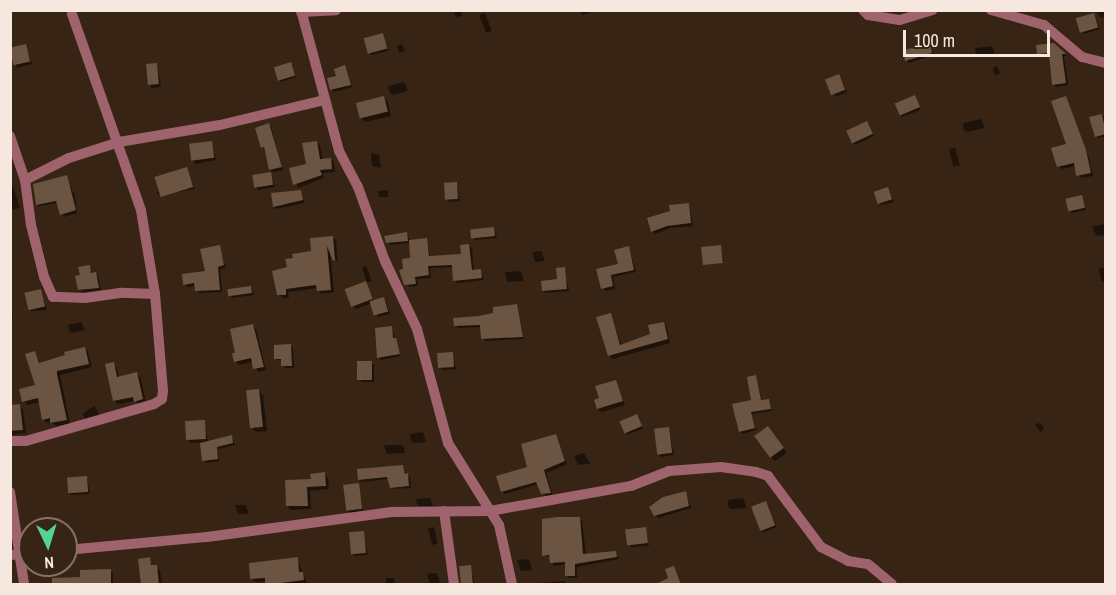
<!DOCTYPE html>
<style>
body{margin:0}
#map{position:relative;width:1116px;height:595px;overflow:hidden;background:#382414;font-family:"Archivo Narrow",sans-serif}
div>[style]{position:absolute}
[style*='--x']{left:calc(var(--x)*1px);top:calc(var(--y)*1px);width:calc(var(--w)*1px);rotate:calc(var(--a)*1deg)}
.shadow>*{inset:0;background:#0007;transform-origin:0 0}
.building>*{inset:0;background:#6b5542;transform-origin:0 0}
.street>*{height:10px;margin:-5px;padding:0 5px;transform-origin:5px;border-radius:5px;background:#9e636c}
span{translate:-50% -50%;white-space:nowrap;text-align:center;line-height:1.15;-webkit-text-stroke:5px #382414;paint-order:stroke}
.frame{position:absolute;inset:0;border:12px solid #f6e8de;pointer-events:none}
.north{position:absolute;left:18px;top:517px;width:60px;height:60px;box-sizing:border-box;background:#382414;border:2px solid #847265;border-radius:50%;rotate:176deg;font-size:16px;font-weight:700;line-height:24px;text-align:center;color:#f6e8de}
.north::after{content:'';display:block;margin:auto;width:21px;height:27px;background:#54d396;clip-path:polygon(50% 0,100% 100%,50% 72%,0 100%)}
.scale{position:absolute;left:903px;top:30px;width:147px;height:27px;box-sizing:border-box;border:3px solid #f6e8de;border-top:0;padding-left:8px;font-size:18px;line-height:21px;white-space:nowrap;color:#f6e8de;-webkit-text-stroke:4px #382414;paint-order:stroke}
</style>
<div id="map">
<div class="shadow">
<div style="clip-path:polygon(453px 10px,461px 10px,462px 16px,456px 17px)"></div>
<div style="clip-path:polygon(579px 10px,594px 10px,594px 11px,583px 15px)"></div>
<div style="clip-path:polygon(1096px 10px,1106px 10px,1106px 16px,1101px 18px)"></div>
<div style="left:485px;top:13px;width:19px;height:6px;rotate:69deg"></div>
<div style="clip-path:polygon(1094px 15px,1100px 29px,1084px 34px,1081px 31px)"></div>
<div style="clip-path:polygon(382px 35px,388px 51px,372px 55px,370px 53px)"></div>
<div style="clip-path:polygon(930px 40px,934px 55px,909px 63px,907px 60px)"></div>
<div style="clip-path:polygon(402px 44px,405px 51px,399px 53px,397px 46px)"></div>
<div style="clip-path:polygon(1053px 44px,1067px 56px,1064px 56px,1068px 85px,1056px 87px,1054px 84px,1050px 55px,1041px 56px,1039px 54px)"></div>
<div style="clip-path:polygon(25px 46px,32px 64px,17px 68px,10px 50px)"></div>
<div style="clip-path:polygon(992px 46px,995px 55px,979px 57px,976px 54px,975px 48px)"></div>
<div style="clip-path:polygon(290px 64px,296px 77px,281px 82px,279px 79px)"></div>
<div style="clip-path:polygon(157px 65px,161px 87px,152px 88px,150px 85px)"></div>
<div style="left:997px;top:66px;width:8px;height:5px;rotate:67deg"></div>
<div style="clip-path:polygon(345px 67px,352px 87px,334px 92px,332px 89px)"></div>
<div style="clip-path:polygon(838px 76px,847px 92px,836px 97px,827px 80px)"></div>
<div style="clip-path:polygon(404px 82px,408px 91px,393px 95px,390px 93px,388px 86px)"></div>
<div style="clip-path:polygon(915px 96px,921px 110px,902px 117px,900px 114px)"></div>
<div style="clip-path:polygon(384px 98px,388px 102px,391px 116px,365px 122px,361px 118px)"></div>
<div style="clip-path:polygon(1065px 98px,1088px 155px,1093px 176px,1081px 178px,1076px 166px,1062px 169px,1058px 166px,1068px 145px)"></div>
<div style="clip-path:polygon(1102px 115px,1106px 117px,1106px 136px,1098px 138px,1096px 136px)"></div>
<div style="clip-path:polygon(981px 119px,985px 128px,967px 132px,964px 130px,963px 123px)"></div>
<div style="clip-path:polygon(867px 123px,874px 136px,855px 145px,852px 142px)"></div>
<div style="clip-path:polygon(269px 125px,271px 127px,283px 170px,272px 172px,270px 169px,263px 147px)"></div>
<div style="clip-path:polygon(317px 142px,320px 146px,323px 160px,331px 159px,334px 163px,335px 172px,323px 173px,324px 178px,298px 188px,291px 169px,307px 165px)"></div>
<div style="clip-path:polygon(211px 143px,216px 160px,195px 164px,193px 161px)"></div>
<div style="clip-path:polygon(955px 148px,960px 166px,953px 166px,949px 149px)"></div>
<div style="clip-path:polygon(371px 153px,379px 155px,381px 168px,372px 166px)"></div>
<div style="clip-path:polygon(186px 169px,195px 189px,160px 195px,157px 193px)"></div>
<div style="clip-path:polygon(270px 174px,275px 187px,258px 190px,256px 187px)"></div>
<div style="clip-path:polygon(66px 177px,75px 196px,77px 213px,64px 217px,58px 203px,39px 206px,37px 204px)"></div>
<div style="clip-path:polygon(10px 178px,20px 207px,10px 211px)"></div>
<div style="clip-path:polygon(456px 184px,460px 201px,449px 202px,447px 199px)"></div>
<div style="clip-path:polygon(888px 189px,894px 202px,881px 205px,879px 203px)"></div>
<div style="clip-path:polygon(388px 190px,388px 197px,379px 197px,378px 191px)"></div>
<div style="clip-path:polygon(300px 191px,305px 203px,276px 209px,274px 207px)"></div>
<div style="clip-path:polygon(1081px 197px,1086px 210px,1072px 213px,1069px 211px)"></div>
<div style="clip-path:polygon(689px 205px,693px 226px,670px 228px,655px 234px,652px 231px,649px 219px)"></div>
<div style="clip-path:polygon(1106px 224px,1106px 235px,1096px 236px,1092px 226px)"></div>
<div style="clip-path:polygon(494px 228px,497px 238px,475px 240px,473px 238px)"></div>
<div style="clip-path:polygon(407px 234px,410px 241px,426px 240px,431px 257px,463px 256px,469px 246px,472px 248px,474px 271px,481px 270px,484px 280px,457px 283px,454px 280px,454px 267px,430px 268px,431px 278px,417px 279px,418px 286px,409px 287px,404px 271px,411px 260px,410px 243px,390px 245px,388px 242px)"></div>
<div style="clip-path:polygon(332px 237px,336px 240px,338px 263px,330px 250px,334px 292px,321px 294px,318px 288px,288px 292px,289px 298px,282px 298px,279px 294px,288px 268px)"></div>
<div style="clip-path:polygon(720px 246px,724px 261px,704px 263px)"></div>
<div style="clip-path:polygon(219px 247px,226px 268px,220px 269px,222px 292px,199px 293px,196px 286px,187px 287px,185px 284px,207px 272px)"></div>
<div style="clip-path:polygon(629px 248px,636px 272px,613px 277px,615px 289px,605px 291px,598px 270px,619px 265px)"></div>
<div style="clip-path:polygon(541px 251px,545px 261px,535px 262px,532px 252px)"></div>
<div style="clip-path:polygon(366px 266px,372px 281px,367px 283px,362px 267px)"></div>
<div style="clip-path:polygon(90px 267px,93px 274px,98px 276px,101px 290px,82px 292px,79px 290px,81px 276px)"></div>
<div style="clip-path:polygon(1099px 268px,1106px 268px,1106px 283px,1101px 281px)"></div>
<div style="clip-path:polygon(564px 269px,569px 291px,546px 293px,543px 291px,559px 281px)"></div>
<div style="clip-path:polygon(521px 271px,524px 281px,508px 282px,506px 279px,505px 272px)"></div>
<div style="clip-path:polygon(366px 283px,375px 302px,383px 299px,386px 301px,390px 314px,378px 317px,372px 303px,356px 309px,353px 306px)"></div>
<div style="clip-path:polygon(251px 287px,254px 295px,232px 298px,230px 295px)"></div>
<div style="clip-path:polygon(41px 291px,47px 310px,30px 311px,28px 309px)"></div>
<div style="clip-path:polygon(10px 298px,13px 317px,10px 317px)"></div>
<div style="clip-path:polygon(517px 306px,524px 339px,485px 341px,482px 327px,458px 328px,455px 325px)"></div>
<div style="clip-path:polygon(610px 314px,622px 346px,652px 335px,663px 323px,667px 327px,670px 343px,612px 359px,609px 355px)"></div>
<div style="clip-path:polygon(81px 322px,85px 330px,72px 333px,69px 331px,68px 325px)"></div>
<div style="clip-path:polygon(253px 325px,256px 329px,266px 370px,258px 372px,253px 362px,239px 365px,235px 361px)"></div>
<div style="clip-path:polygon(391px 327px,401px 356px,381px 360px,379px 358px)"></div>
<div style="clip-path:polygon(291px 346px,293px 348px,294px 368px,285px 368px,282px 361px,276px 359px)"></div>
<div style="clip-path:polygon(84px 348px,88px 352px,92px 367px,60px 375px,70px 424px,56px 426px,52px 422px,47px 423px,43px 419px,40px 402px,27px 405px,24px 401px,37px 386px,35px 352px,41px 364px)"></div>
<div style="clip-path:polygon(452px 353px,456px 369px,443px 370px,440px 368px)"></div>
<div style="clip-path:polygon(371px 362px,374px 365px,374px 382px,362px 382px,360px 380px)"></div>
<div style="clip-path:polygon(114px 364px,117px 368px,119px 378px,137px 374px,141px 378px,146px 403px,140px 405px,136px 401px,118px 404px,114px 401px)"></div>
<div style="clip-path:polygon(756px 377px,762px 401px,769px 400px,772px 411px,752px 414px,756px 430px,743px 434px,740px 432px,753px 402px)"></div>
<div style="clip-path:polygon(616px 381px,625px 405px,602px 412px,598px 409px,601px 399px)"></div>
<div style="clip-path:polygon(259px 391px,263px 395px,267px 431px,256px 432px,252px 428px)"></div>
<div style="clip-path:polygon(19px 406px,23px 410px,26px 433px,10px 435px,10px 407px)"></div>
<div style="clip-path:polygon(94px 406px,100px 415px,86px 419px,82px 414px)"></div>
<div style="clip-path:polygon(637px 415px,643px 429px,628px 434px,625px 432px)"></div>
<div style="clip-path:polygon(204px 421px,208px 442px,231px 437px,233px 439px,235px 445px,218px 449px,219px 461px,206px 463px,201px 442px,191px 443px,188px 441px)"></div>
<div style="clip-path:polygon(1041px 423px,1044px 429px,1040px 432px,1035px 424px)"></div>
<div style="clip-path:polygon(768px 428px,787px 453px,775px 461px,771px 457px)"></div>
<div style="clip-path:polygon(669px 429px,674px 455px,661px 457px,659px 454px)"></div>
<div style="clip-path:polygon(423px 432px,426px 442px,413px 443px,411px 440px,410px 434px)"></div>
<div style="clip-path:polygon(555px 435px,567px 464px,546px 473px,553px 495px,546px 496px,539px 484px,505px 494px,502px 491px,529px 468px)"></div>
<div style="clip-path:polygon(384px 445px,403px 445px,405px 453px,387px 454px)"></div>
<div style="clip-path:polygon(584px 453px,590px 464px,578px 465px,574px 456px)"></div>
<div style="clip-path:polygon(403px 466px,406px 475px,410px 477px,411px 488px,394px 489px,389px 479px,362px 482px,359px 480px)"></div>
<div style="clip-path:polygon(324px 474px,328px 478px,329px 489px,310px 491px,311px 509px,291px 510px,287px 506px,312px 480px)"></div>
<div style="clip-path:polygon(87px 478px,90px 494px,71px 495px,69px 492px)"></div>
<div style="clip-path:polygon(358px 485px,363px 511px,350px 513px,347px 510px)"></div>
<div style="clip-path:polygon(685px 493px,691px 508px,658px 518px,655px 515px)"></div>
<div style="clip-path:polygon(430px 498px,433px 506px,419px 506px,417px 504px,416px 499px)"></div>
<div style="clip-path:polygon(743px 498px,747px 508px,731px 509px,728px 507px,728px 500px)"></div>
<div style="clip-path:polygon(766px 502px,777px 527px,764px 532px,761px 530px)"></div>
<div style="clip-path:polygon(235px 505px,246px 505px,249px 514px,238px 514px)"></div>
<div style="clip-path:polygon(579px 518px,582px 521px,586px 555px,615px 552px,619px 559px,577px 567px,577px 578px,569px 578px,567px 575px,566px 564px,554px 566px,551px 557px,543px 555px)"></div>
<div style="clip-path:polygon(62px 522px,66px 527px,68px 542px,66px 529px,40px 529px)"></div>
<div style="left:434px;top:527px;width:17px;height:6px;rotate:77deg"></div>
<div style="clip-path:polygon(645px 528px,649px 546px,631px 547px,629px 545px)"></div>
<div style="clip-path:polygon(363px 532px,368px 555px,355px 556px,352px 554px)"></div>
<div style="clip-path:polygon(297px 558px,307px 583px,267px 584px,267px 581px,256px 582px,252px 579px)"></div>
<div style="clip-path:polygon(149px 559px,153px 567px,160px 570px,162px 584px,143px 584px)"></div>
<div style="clip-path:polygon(529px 559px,532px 570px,521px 571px,517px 560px)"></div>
<div style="clip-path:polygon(470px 566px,475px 584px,462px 584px)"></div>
<div style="clip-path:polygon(110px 570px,113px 574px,113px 584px,58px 584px)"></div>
<div style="clip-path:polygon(437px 573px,440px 583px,430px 584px,427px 574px)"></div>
<div style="clip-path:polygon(386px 578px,394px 578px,396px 584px,386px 584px)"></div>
<div style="clip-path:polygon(564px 581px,567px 584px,531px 584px)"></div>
</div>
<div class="building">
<div style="left:1094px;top:13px;width:15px;height:19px;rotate:74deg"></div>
<div style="left:383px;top:33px;width:16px;height:20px;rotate:75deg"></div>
<div style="clip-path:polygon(930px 39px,932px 53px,905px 61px,903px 50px,923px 46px,922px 40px)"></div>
<div style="clip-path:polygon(1054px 43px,1066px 54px,1062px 54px,1066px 83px,1052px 85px,1049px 53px,1037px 54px,1036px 45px)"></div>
<div style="left:26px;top:44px;width:18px;height:17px;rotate:77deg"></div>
<div style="left:291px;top:62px;width:14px;height:18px;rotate:73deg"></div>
<div style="left:157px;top:63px;width:21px;height:11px;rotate:85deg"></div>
<div style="clip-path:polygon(345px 65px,351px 85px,330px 90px,327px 78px,336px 76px,334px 69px)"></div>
<div style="left:839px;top:74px;width:17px;height:15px;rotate:69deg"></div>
<div style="left:915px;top:95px;width:13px;height:22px;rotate:67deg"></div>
<div style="left:384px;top:96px;width:16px;height:29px;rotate:76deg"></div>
<div style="clip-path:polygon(1066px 96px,1086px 150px,1091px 173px,1076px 176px,1074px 163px,1057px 167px,1054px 158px,1051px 148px,1066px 144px,1051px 101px)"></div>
<div style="clip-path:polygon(1102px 114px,1106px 134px,1095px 137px,1089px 117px)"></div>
<div style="left:867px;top:121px;width:14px;height:23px;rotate:65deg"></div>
<div style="clip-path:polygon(269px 123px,282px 167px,269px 170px,264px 147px,261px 148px,255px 128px)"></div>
<div style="left:212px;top:141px;width:17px;height:23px;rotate:83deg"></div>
<div style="clip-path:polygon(317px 141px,320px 159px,331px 158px,332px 169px,320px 170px,322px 175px,293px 185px,289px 168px,306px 164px,302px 143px)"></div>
<div style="left:187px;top:167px;width:21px;height:34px;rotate:73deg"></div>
<div style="left:271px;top:172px;width:13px;height:19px;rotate:81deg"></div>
<div style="clip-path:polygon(67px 175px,76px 210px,60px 215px,56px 201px,36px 205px,33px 184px)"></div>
<div style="left:457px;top:182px;width:17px;height:13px;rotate:87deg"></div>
<div style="left:888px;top:187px;width:13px;height:15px;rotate:72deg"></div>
<div style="clip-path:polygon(301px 190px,303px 200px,273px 207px,271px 193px)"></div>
<div style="left:1082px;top:195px;width:13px;height:17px;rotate:77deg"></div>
<div style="clip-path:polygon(689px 203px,691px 223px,667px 226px,651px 232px,647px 218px,670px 211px,669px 205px)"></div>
<div style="left:494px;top:227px;width:9px;height:24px;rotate:84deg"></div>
<div style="clip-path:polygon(407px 232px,408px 241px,386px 243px,384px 236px)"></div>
<div style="clip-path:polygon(333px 236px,335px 260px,333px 261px,327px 246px,331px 290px,317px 291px,316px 285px,286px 289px,286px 295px,277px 295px,272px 271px,287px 267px,285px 259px,293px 258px,292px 254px,311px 251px,310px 238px)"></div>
<div style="clip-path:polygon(427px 238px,429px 256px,461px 254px,460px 245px,469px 244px,472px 270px,481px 269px,482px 278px,453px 281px,452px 265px,428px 266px,429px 275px,415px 277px,416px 284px,404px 285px,399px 270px,403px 269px,402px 259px,410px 258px,409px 240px)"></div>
<div style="clip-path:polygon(220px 245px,224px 265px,218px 267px,220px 290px,195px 291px,194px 283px,183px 285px,182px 274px,205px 271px,200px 249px)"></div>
<div style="left:721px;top:245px;width:18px;height:20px;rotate:84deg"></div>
<div style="clip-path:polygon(629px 246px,634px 270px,611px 275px,613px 286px,601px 289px,596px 269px,618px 264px,614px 250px)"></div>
<div style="clip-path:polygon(90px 265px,91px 273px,96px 272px,99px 288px,78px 290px,75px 276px,80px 275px,78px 267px)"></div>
<div style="clip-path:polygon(565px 267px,567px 289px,542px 291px,541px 281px,557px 279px,556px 268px)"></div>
<div style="left:366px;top:281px;width:19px;height:23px;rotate:69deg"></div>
<div style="left:251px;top:286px;width:7px;height:24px;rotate:82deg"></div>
<div style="left:41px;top:289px;width:18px;height:17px;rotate:77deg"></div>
<div style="left:384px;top:297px;width:15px;height:15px;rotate:74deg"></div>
<div style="clip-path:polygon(517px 304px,523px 337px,481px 339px,480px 325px,454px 326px,453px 318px,479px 316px,493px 313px,493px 307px)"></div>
<div style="clip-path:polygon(611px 313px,620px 345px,650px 334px,648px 325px,664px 322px,668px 339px,608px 356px,596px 317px)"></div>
<div style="clip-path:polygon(253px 324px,264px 367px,253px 369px,251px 358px,234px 362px,232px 353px,235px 353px,230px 329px)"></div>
<div style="clip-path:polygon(392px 326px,393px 338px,396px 338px,400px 354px,377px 358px,375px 328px)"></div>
<div style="clip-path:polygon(291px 344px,292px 366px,281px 366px,281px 359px,274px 359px,274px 345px)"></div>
<div style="clip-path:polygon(85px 347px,89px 364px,57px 371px,57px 374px,67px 420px,50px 423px,50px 418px,42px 420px,38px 398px,22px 402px,19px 389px,35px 385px,25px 354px,35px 351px,39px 363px,65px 355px,64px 352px)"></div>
<div style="left:453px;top:352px;width:15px;height:16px;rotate:86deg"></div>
<div style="left:357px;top:361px;width:15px;height:19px"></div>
<div style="clip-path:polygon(114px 362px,117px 377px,137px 372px,143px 399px,134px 402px,133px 397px,113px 401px,105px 364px)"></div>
<div style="clip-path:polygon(756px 375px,761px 400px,769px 399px,771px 409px,751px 412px,755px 428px,739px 432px,732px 404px,751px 400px,747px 377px)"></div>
<div style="clip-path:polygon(616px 380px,623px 401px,597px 409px,594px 400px,599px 398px,595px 386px)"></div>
<div style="left:259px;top:389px;width:38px;height:13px;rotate:84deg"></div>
<div style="clip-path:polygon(20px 404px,23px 430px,10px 431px,10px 405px)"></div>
<div style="left:637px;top:414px;width:13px;height:19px;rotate:67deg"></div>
<div style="left:205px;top:420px;width:19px;height:20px;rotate:87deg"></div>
<div style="left:768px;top:426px;width:27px;height:17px;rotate:54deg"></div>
<div style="left:669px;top:427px;width:26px;height:15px;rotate:83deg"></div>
<div style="clip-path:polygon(556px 434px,565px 461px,544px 470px,551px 493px,541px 494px,536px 482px,501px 492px,496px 476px,527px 467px,521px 444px)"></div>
<div style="clip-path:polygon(232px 435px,233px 443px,217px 447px,218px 459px,202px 461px,200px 443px)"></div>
<div style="clip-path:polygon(403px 465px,405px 474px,408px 473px,409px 486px,390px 488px,387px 477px,358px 480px,357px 469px)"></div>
<div style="clip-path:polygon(325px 472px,326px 486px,307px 487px,308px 506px,286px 506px,285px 480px,311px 479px,310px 474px)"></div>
<div style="left:87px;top:476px;width:16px;height:20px;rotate:86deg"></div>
<div style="left:359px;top:483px;width:26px;height:16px;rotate:83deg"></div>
<div style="clip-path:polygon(686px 491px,689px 506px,654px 516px,649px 507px,663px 497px)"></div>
<div style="left:766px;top:501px;width:26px;height:16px;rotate:69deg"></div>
<div style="clip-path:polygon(557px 517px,580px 517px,583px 554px,616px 551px,617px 557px,575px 564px,575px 576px,565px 576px,565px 562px,550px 563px,549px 555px,542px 556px,542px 519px)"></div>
<div style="clip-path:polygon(63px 521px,63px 529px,37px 529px,37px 523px)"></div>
<div style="left:646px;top:527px;width:16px;height:21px;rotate:83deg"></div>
<div style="left:364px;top:531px;width:22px;height:15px;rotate:85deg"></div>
<div style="clip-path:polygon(150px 557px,151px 565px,157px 565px,159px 585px,141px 585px,138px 559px)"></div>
<div style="clip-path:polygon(298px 557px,299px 572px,303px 572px,304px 580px,265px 585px,265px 578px,250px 579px,249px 563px)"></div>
<div style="left:471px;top:565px;width:20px;height:12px;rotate:84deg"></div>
<div style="clip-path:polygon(674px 566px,681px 585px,654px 585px,668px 578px,665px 569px)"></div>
<div style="clip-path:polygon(111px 569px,111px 585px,52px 585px,52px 578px,80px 577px,80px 570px)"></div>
</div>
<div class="street">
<div style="--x:301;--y:10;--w:146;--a:74.9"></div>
<div style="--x:339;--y:151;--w:41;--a:62.2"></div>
<div style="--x:358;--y:187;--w:79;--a:70"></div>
<div style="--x:385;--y:261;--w:75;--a:64.8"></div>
<div style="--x:417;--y:329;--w:118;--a:74.8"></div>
<div style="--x:448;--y:443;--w:97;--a:58.1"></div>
<div style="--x:499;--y:525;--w:60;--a:77.6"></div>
<div style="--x:863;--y:10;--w:7;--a:45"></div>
<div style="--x:868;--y:15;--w:32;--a:9"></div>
<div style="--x:900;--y:20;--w:34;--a:-17"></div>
<div style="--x:991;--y:10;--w:55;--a:15.8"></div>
<div style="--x:1044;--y:25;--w:50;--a:40.1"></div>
<div style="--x:1082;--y:57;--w:25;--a:14"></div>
<div style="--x:301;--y:12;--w:35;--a:-3"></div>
<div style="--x:10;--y:136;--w:46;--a:71.2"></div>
<div style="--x:155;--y:294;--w:35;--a:-178"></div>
<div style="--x:120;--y:293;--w:34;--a:172"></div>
<div style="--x:86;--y:298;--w:33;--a:-178"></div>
<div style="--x:53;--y:297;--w:22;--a:-114"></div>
<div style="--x:44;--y:277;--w:54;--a:-104"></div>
<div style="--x:31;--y:225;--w:45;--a:-97.6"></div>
<div style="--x:25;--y:180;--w:49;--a:-26.6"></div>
<div style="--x:69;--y:158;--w:52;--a:-17.7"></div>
<div style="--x:119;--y:142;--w:102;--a:-9.6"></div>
<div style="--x:220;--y:125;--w:108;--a:-13.4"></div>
<div style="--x:10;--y:441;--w:16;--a:0"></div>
<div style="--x:26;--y:441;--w:133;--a:-16.1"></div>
<div style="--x:154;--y:404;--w:9;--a:-32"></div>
<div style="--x:162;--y:399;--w:8;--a:-83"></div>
<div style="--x:163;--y:391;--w:97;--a:-94.7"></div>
<div style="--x:155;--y:294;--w:85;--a:-99.5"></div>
<div style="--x:141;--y:210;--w:208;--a:-109.4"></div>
<div style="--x:10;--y:492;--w:93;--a:81.3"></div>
<div style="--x:444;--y:511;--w:74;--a:82.2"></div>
<div style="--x:66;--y:550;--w:142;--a:-5.3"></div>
<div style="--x:207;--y:537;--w:188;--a:-7.7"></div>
<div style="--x:393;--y:512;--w:97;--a:-0.6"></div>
<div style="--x:490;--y:511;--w:143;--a:-10.1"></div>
<div style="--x:631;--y:486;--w:41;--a:-21.5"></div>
<div style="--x:669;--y:471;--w:52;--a:-4.4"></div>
<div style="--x:721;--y:467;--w:35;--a:8"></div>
<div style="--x:756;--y:472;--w:13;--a:18"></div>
<div style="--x:768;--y:476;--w:89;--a:53.3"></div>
<div style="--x:821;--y:547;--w:30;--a:27"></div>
<div style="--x:848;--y:561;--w:20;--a:9"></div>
<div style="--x:868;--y:564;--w:31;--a:40"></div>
<div style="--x:10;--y:555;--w:20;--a:-3"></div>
</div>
<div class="frame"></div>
<div class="north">N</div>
<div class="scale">100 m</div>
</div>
